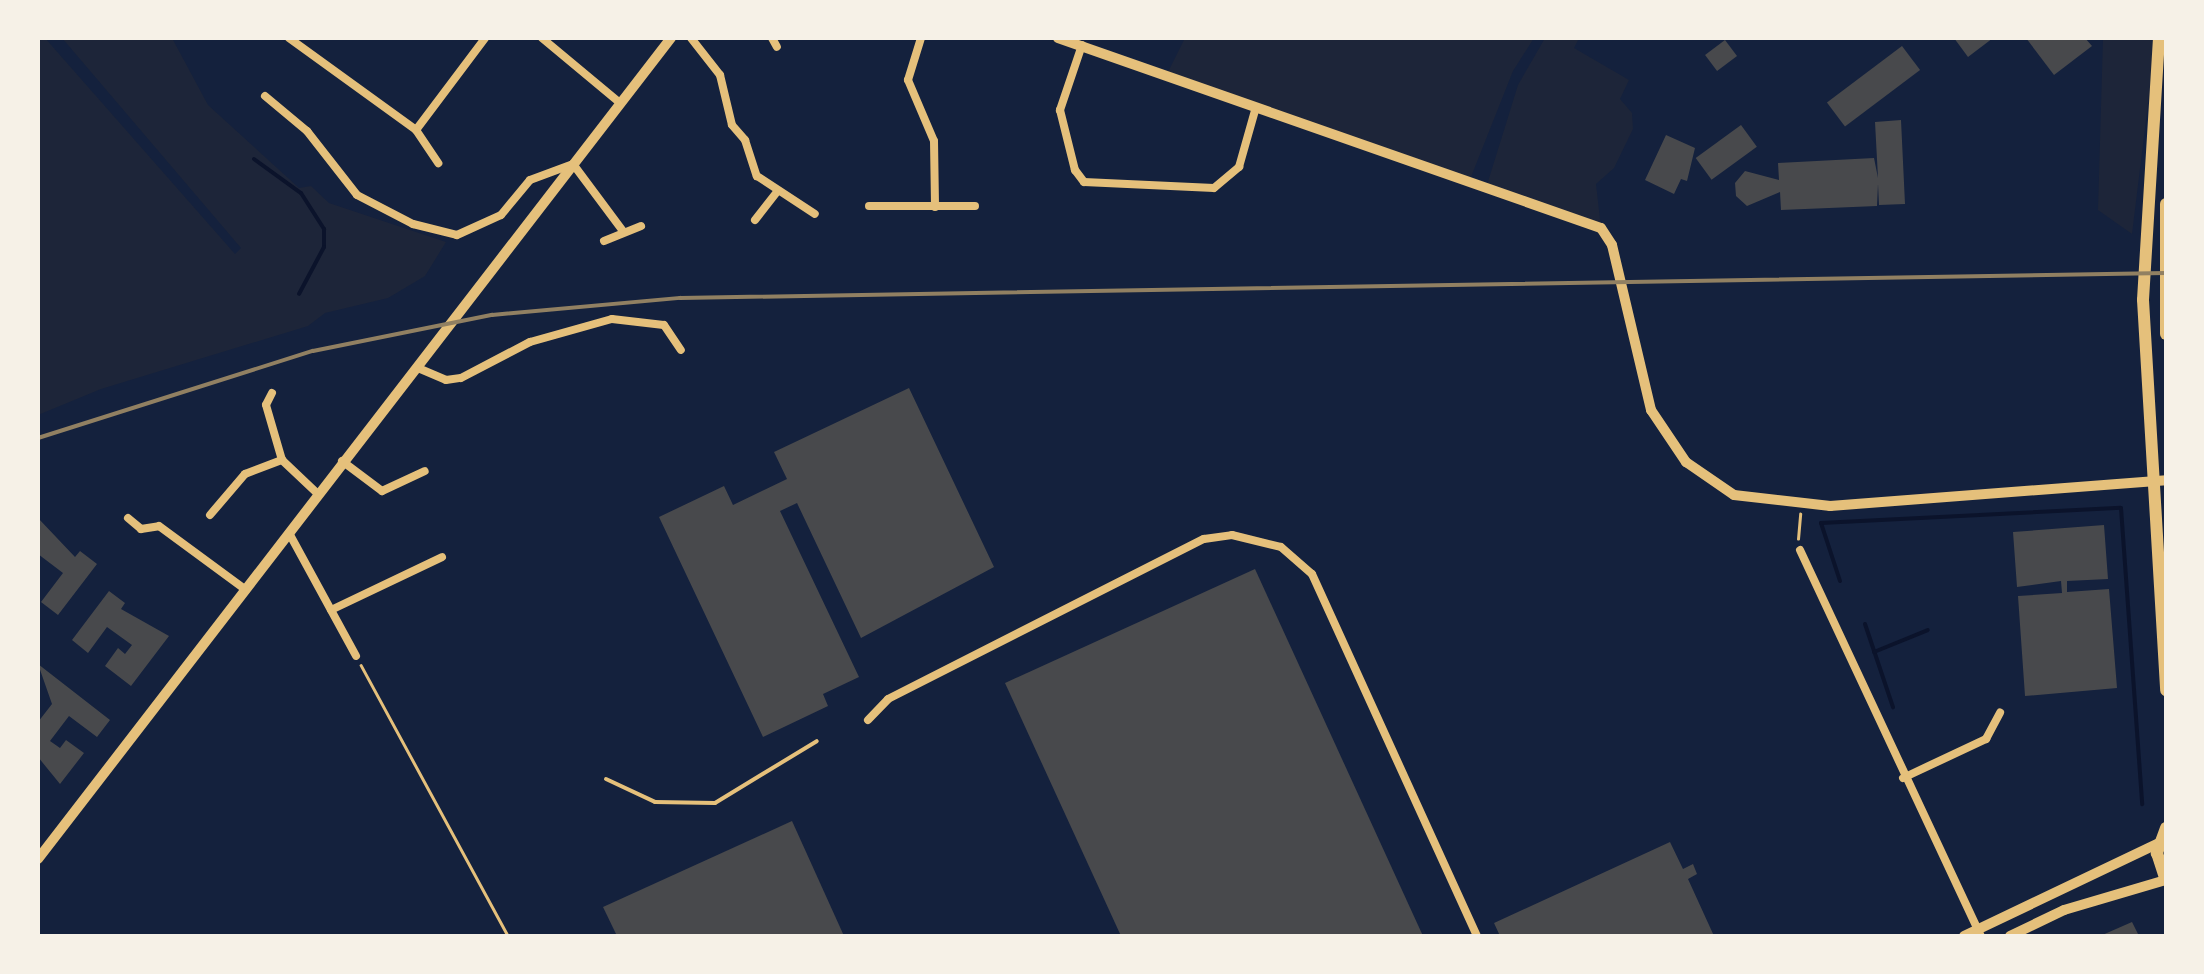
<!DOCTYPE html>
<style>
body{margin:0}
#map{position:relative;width:2204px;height:974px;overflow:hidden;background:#14213d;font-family:Commissioner,sans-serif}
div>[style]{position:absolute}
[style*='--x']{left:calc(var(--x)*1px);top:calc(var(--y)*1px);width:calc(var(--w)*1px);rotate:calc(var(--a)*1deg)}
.green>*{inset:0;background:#1d2539}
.stream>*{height:4px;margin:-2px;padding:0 2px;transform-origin:2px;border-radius:2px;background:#0b132b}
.building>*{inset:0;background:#48494c;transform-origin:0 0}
.path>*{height:2.5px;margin:-1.25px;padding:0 1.25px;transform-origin:1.25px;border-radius:1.25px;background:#e5c07b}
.service>*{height:4px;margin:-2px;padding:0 2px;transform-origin:2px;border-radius:2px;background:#e5c07b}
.minor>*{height:8px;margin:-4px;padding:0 4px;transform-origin:4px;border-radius:4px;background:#e5c07b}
.tertiary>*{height:10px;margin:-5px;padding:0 5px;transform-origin:5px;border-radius:5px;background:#e5c07b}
.trunk>*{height:12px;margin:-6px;padding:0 6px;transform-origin:6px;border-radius:6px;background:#e5c07b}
.rail>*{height:4px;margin:-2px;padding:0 2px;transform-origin:2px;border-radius:2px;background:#918062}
span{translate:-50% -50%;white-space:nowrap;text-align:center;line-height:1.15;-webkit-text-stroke:9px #f6f1e7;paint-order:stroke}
.frame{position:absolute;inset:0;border:40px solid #f6f1e7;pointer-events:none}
</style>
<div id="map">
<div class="green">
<div style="clip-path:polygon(38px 38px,45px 38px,235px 254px,241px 248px,62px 38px,172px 38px,208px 105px,299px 188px,311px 186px,329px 203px,446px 242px,425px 276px,388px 298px,325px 313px,308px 326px,101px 389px,38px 415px)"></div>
<div style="clip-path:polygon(1185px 38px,1534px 38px,1513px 71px,1469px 182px,1166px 76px)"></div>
<div style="clip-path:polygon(1545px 38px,1579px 38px,1574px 48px,1629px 80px,1620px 99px,1632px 113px,1633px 129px,1614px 168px,1596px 184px,1601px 228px,1486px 188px,1518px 85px)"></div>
<div style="clip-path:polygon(2103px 38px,2156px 38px,2132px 234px,2098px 210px)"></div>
</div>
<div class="stream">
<div style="--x:254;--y:159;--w:58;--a:35.9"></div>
<div style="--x:301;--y:193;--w:43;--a:57.4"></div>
<div style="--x:324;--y:229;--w:18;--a:90"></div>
<div style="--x:324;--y:247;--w:53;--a:118"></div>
<div style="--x:1840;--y:581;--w:61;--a:-108.1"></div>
<div style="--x:1821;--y:523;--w:300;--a:-2.9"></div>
<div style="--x:2121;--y:508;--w:297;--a:85.9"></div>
<div style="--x:1865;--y:624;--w:88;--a:71.4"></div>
<div style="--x:1874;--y:652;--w:58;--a:-22.2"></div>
</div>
<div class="building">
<div style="clip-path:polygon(1954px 38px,1993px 38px,1968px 57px)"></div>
<div style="clip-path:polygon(2026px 38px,2085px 38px,2092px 46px,2054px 75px)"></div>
<div style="left:1725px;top:40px;width:20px;height:25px;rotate:53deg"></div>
<div style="left:1902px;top:46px;width:30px;height:94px;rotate:53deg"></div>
<div style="clip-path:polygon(1901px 120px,1905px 204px,1879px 205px,1878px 184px,1877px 206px,1781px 210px,1780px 192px,1747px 206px,1736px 196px,1735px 183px,1745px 171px,1779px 180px,1778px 163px,1874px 158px,1878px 178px,1875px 122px)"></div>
<div style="left:1741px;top:125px;width:27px;height:56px;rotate:54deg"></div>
<div style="clip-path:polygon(1666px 135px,1695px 148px,1687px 181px,1681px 179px,1674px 194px,1645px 180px)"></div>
<div style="clip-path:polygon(909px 388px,994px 567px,861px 638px,797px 503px,780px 511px,859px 677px,823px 694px,828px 706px,763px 737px,659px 517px,724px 486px,733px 505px,787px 479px,774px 452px)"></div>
<div style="clip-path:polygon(38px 518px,75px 557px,80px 551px,97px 564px,58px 615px,41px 602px,63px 573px,38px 554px)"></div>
<div style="clip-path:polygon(2104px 525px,2108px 579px,2067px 581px,2067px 592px,2109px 589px,2117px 688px,2025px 696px,2018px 596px,2062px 593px,2061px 581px,2017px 587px,2013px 532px)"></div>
<div style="clip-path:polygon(1255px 569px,1423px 936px,1121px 936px,1005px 683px)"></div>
<div style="clip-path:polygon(109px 591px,125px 603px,121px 609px,169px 636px,131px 686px,105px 666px,118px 648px,125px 654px,132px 645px,107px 627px,88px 653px,72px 640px)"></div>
<div style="clip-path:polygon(38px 664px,110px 720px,97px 737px,69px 716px,50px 741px,60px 748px,66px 740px,84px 753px,60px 784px,38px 757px,38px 722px,52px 704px)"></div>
<div style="clip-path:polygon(792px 821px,844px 936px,617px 936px,603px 907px)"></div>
<div style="clip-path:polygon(1670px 842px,1683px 869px,1693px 864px,1697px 874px,1688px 879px,1714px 936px,1500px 936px,1494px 923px)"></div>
<div style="clip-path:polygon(2132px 922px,2139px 936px,2100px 936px)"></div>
</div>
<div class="path">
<div style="--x:1798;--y:539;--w:25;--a:-85"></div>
<div style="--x:361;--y:665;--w:308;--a:61.5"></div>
</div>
<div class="service">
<div style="--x:606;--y:779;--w:54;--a:25.1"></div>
<div style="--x:655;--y:802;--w:60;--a:1"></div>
<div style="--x:715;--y:803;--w:119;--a:-31.3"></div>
</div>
<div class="minor">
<div style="--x:289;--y:38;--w:157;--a:35.9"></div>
<div style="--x:416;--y:130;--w:115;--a:-53.1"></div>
<div style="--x:542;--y:38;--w:102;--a:39.8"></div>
<div style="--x:691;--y:38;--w:47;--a:51.9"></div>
<div style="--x:720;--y:75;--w:51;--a:76.5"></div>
<div style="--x:732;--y:125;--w:20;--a:49"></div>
<div style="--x:745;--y:140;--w:38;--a:72"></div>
<div style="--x:757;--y:176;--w:69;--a:33.2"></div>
<div style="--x:772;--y:38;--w:10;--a:61"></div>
<div style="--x:921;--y:38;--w:44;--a:107.2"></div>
<div style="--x:908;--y:80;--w:66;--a:66.9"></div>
<div style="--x:934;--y:141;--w:66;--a:89.1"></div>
<div style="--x:1082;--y:45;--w:69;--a:108.7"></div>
<div style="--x:1060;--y:110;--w:62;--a:76"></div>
<div style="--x:1075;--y:170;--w:15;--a:53"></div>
<div style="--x:1084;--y:182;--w:130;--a:2.6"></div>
<div style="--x:1214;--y:188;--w:33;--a:-40"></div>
<div style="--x:1239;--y:167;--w:62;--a:-74.2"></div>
<div style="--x:265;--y:96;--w:55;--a:39.8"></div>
<div style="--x:307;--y:131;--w:81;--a:52"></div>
<div style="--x:357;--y:195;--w:63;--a:27.4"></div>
<div style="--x:413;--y:224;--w:45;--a:14"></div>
<div style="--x:457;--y:235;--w:48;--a:-24.4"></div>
<div style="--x:501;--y:215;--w:45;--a:-50.4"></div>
<div style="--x:530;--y:180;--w:46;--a:-20.4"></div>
<div style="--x:573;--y:164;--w:84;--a:53.3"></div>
<div style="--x:416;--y:130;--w:40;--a:56"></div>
<div style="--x:869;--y:206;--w:106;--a:0"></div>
<div style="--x:755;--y:220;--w:36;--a:-52"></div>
<div style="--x:604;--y:241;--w:40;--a:-22"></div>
<div style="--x:418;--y:368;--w:30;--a:23"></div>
<div style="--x:446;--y:380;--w:15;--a:-8"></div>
<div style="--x:461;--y:378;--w:78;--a:-27.6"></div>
<div style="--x:530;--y:342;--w:85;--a:-15.7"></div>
<div style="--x:612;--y:319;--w:52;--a:6.6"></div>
<div style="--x:664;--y:325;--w:30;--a:56"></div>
<div style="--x:272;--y:393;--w:13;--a:117"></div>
<div style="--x:266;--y:405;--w:57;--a:73.8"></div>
<div style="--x:282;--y:460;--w:50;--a:43.4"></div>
<div style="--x:342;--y:461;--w:50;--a:36.9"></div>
<div style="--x:382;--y:491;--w:47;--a:-24.9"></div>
<div style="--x:210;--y:515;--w:54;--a:-49.5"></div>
<div style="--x:245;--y:474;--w:40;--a:-21"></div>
<div style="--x:128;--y:518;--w:17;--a:40"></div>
<div style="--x:141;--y:529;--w:18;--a:-9"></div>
<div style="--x:159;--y:526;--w:108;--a:36.3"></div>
<div style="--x:289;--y:533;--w:140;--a:61.4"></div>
<div style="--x:1800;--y:550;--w:426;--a:64.9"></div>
<div style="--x:331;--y:610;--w:123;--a:-25.5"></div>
<div style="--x:868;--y:720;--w:29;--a:-46"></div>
<div style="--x:888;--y:699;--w:354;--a:-26.9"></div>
<div style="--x:1204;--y:539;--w:28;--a:-8"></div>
<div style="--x:1232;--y:535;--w:50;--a:13.8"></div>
<div style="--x:1281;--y:547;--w:41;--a:41.1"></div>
<div style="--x:1312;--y:574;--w:398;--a:65.5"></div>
<div style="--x:1903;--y:778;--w:92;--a:-25.2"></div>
<div style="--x:1986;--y:739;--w:30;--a:-62"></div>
</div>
<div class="tertiary">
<div style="--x:1058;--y:38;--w:575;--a:19.29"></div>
<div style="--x:1601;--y:228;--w:20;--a:57"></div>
<div style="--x:1612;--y:245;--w:170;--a:76.7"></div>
<div style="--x:1651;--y:410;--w:63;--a:56.1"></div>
<div style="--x:1686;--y:462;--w:58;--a:34.5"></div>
<div style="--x:1734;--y:495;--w:97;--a:6.5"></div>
<div style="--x:1830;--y:506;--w:337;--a:-4.4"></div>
<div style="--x:38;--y:859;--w:1037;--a:-52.37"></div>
<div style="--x:1964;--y:936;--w:216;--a:-25.5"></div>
<div style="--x:2010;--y:936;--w:60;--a:-25.7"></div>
<div style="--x:2064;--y:910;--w:106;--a:-16.4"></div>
</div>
<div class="trunk">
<div style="--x:2159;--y:38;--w:262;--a:93.5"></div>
<div style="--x:2143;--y:300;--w:391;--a:86.6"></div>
<div style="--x:2166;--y:204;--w:130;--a:90"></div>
<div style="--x:2166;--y:828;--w:27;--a:110"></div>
<div style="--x:2157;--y:853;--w:28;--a:72"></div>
</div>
<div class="rail">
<div style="--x:38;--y:438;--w:288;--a:-17.6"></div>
<div style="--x:313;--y:351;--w:183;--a:-11.4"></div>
<div style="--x:492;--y:315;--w:189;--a:-5.2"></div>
<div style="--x:680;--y:298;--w:1486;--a:-0.96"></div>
</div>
<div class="frame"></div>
</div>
